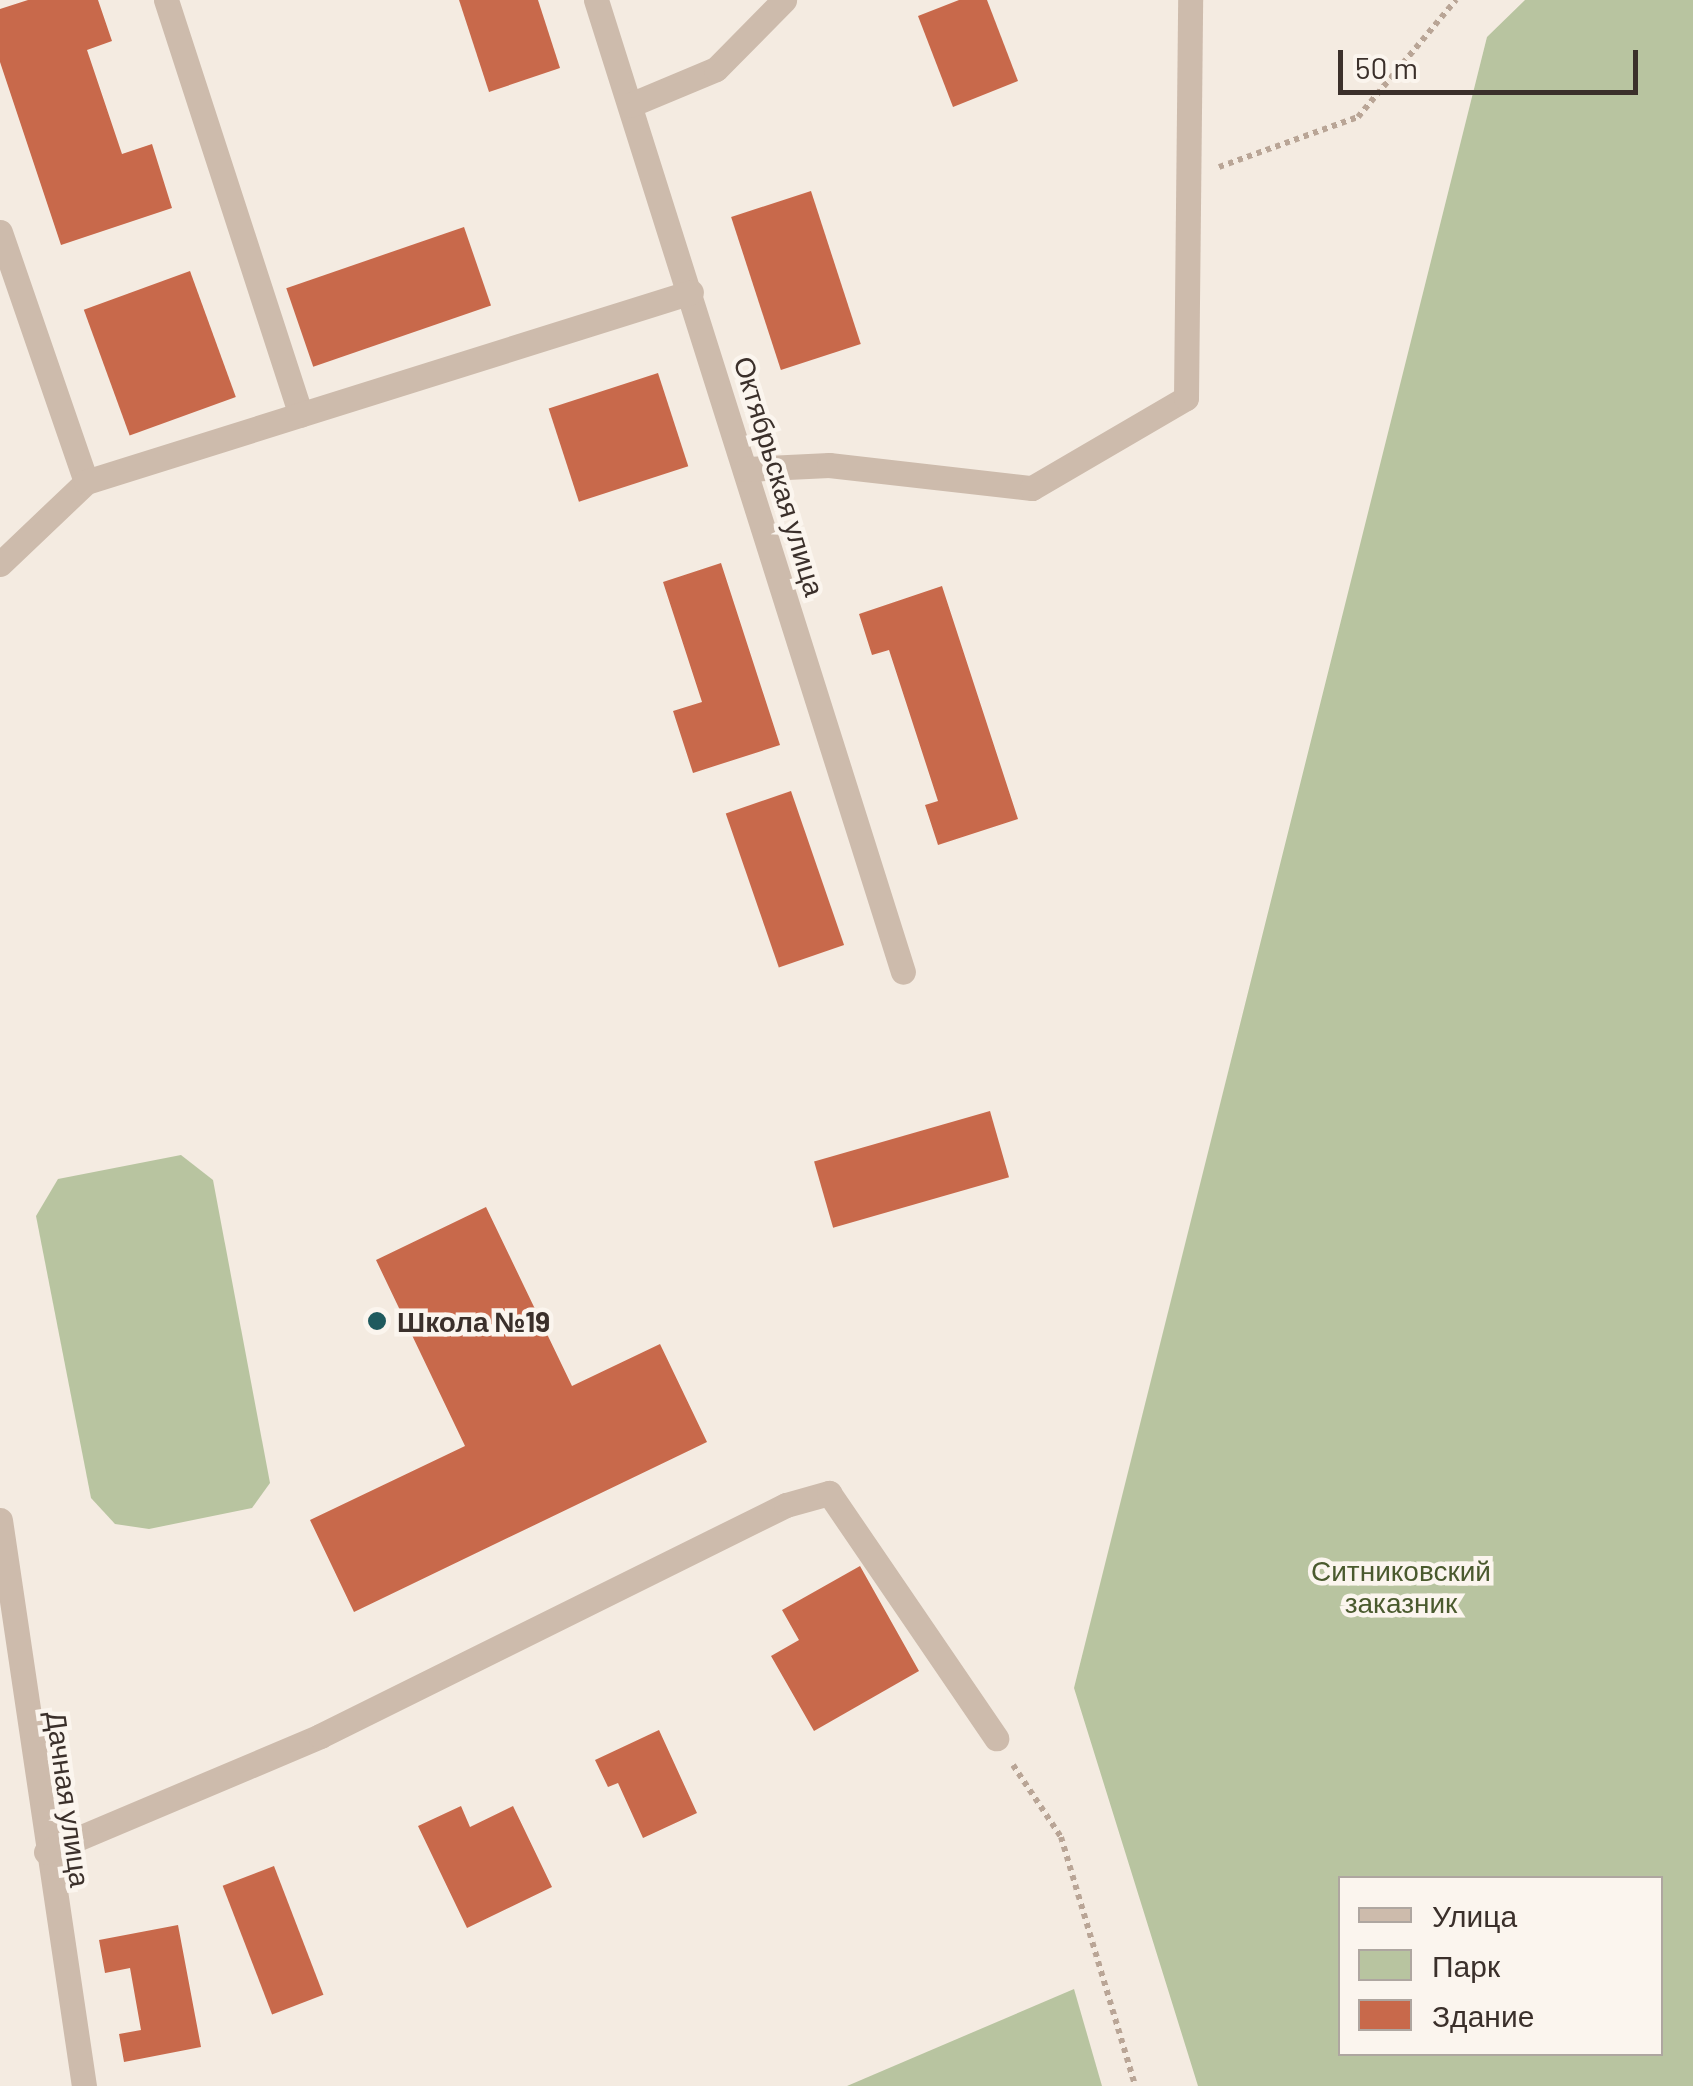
<!DOCTYPE html>
<meta charset="utf-8">
<style>
body{margin:0}
#map{position:relative;width:1693px;height:2086px;overflow:hidden;background:#f4ebe1;font-family:Barlow,sans-serif}
div>[style]{position:absolute}
[style*='--x']{left:calc(var(--x)*1px);top:calc(var(--y)*1px);width:calc(var(--w)*1px);rotate:calc(var(--a)*1deg)}
.green>*{inset:0;background:#b8c4a0}
.building>*{inset:0;background:#c8694b;transform-origin:0 0}
.path>*{height:6px;margin-top:-3px;transform-origin:0;background:repeating-linear-gradient(90deg,#b9a596 0 5px,transparent 0 10px)}
.minor>*{height:25px;margin:-12.5px;padding:0 12.5px;transform-origin:12.5px;border-radius:12.5px;background:#cdbbac}
.dots>*{width:28px;height:28px;translate:-50% -50%;box-sizing:border-box;border:5px solid #fbf5ee;border-radius:50%}
span{translate:-50% -50%;white-space:nowrap;text-align:center;line-height:1.15;-webkit-text-stroke:9px #fbf5ee;paint-order:stroke}
.street-label{font-size:28px;color:#3b302b}
.poi-label{font-size:28px;color:#3b302b;font-weight:700}
.left{translate:0 -50%;text-align:left}
.park-label{font-size:28px;color:#4a5a2e}
.legend{position:absolute;left:1338px;top:1876px;width:325px;height:180px;box-sizing:border-box;background:#fbf5ee;border:2px solid #aea6a0;margin:0;padding:12px 18px;list-style:none;font-size:30px;color:#3b302b}
.legend li{display:flex;align-items:center;gap:20px;height:50px}
.legend b{width:50px;border:2px solid #aea6a0}
.scale{position:absolute;left:1338px;top:50px;width:300px;height:45px;box-sizing:border-box;border:5px solid #3b302b;border-top:0;padding-left:12px;font-size:30px;line-height:35px;white-space:nowrap;color:#3b302b;-webkit-text-stroke:8px #fbf5ee;paint-order:stroke}
</style>
<div id="map">
<div class="green">
<div style="clip-path:polygon(evenodd,1525px 0,1693px 0,1693px 2086px,1198px 2086px,1074px 1688px,1487px 37px,1525px 0,1340px 1878px,1660px 1878px,1660px 2054px,1340px 2054px,1340px 1878px)"></div>
<div style="clip-path:polygon(181px 1155px,213px 1180px,270px 1483px,252px 1508px,149px 1529px,115px 1524px,91px 1498px,36px 1216px,58px 1179px)"></div>
<div style="clip-path:polygon(1074px 1989px,1102px 2086px,847px 2086px)"></div>
</div>
<div class="building">
<div style="clip-path:polygon(28px 0,98px 0,112px 41px,87px 50px,122px 154px,152px 144px,172px 208px,61px 245px,0 62px,0 9px)"></div>
<div style="clip-path:polygon(459px 0,538px 0,560px 68px,489px 92px)"></div>
<div style="clip-path:polygon(959px 0,987px 0,1018px 81px,953px 107px,918px 16px)"></div>
<div style="left:811px;top:191px;width:161px;height:84px;rotate:72deg"></div>
<div style="left:464px;top:227px;width:83px;height:188px;rotate:71deg"></div>
<div style="left:190px;top:271px;width:134px;height:113px;rotate:70deg"></div>
<div style="left:658px;top:373px;width:98px;height:115px;rotate:72deg"></div>
<div style="clip-path:polygon(721px 563px,780px 745px,693px 773px,673px 711px,702px 702px,663px 582px)"></div>
<div style="clip-path:polygon(942px 586px,1018px 819px,938px 845px,925px 805px,938px 801px,889px 650px,872px 655px,859px 614px)"></div>
<div style="left:791px;top:791px;width:163px;height:69px;rotate:71deg"></div>
<div style="left:990px;top:1111px;width:69px;height:183px;rotate:74deg"></div>
<div style="clip-path:polygon(486px 1207px,572px 1386px,660px 1344px,707px 1442px,354px 1612px,310px 1520px,465px 1446px,376px 1260px)"></div>
<div style="clip-path:polygon(860px 1566px,919px 1671px,814px 1731px,771px 1656px,799px 1640px,782px 1610px)"></div>
<div style="clip-path:polygon(659px 1730px,697px 1813px,643px 1838px,618px 1783px,608px 1787px,595px 1760px)"></div>
<div style="clip-path:polygon(461px 1806px,470px 1827px,513px 1806px,552px 1887px,467px 1928px,418px 1826px)"></div>
<div style="left:274px;top:1866px;width:138px;height:55px;rotate:69deg"></div>
<div style="clip-path:polygon(178px 1925px,201px 2047px,124px 2062px,119px 2034px,141px 2030px,130px 1968px,105px 1973px,99px 1940px)"></div>
</div>
<div class="path">
<div style="--x:1219;--y:167;--w:148;--a:-19.8"></div>
<div style="--x:1358;--y:117;--w:153;--a:-50.1"></div>
<div style="--x:1013;--y:1765;--w:87;--a:56.3"></div>
<div style="--x:1061;--y:1837;--w:260;--a:73.4"></div>
</div>
<div class="minor">
<div style="--x:166;--y:0;--w:436;--a:72"></div>
<div style="--x:596;--y:0;--w:1019;--a:72.47"></div>
<div style="--x:630;--y:105;--w:93;--a:-22.7"></div>
<div style="--x:716;--y:69;--w:97;--a:-45.4"></div>
<div style="--x:0;--y:232;--w:264;--a:71"></div>
<div style="--x:746;--y:469;--w:83;--a:-2.8"></div>
<div style="--x:829;--y:465;--w:204;--a:6.5"></div>
<div style="--x:1032;--y:488;--w:178;--a:-30.3"></div>
<div style="--x:1186;--y:398;--w:398;--a:-89.4"></div>
<div style="--x:0;--y:564;--w:119;--a:-43.6"></div>
<div style="--x:86;--y:482;--w:634;--a:-17.43"></div>
<div style="--x:0;--y:1520;--w:572;--a:81.56"></div>
<div style="--x:46;--y:1852;--w:298;--a:-22.9"></div>
<div style="--x:320;--y:1736;--w:520;--a:-26.37"></div>
<div style="--x:786;--y:1505;--w:45;--a:-15.6"></div>
<div style="--x:829;--y:1493;--w:297;--a:55.7"></div>
</div>
<div class="dots">
<div style="left:377px;top:1321px;background:#1f5a5e"></div>
</div>
<div class="street-label">
<span style="left:780px;top:476px;rotate:73deg">Октябрьская улица</span>
<span style="left:69px;top:1799px;rotate:82deg">Дачная улица</span>
</div>
<div class="poi-label">
<span class="left" style="left:397px;top:1321px">Школа №19</span>
</div>
<div class="park-label">
<span style="left:1401px;top:1586px">Ситниковский<br>заказник</span>
</div>
<ul class="legend">
<li><b style="height:12px;background:#cdbbac"></b>Улица</li>
<li><b style="height:28px;background:#b8c4a0"></b>Парк</li>
<li><b style="height:28px;background:#c8694b"></b>Здание</li>
</ul>
<div class="scale">50 m</div>
</div>
